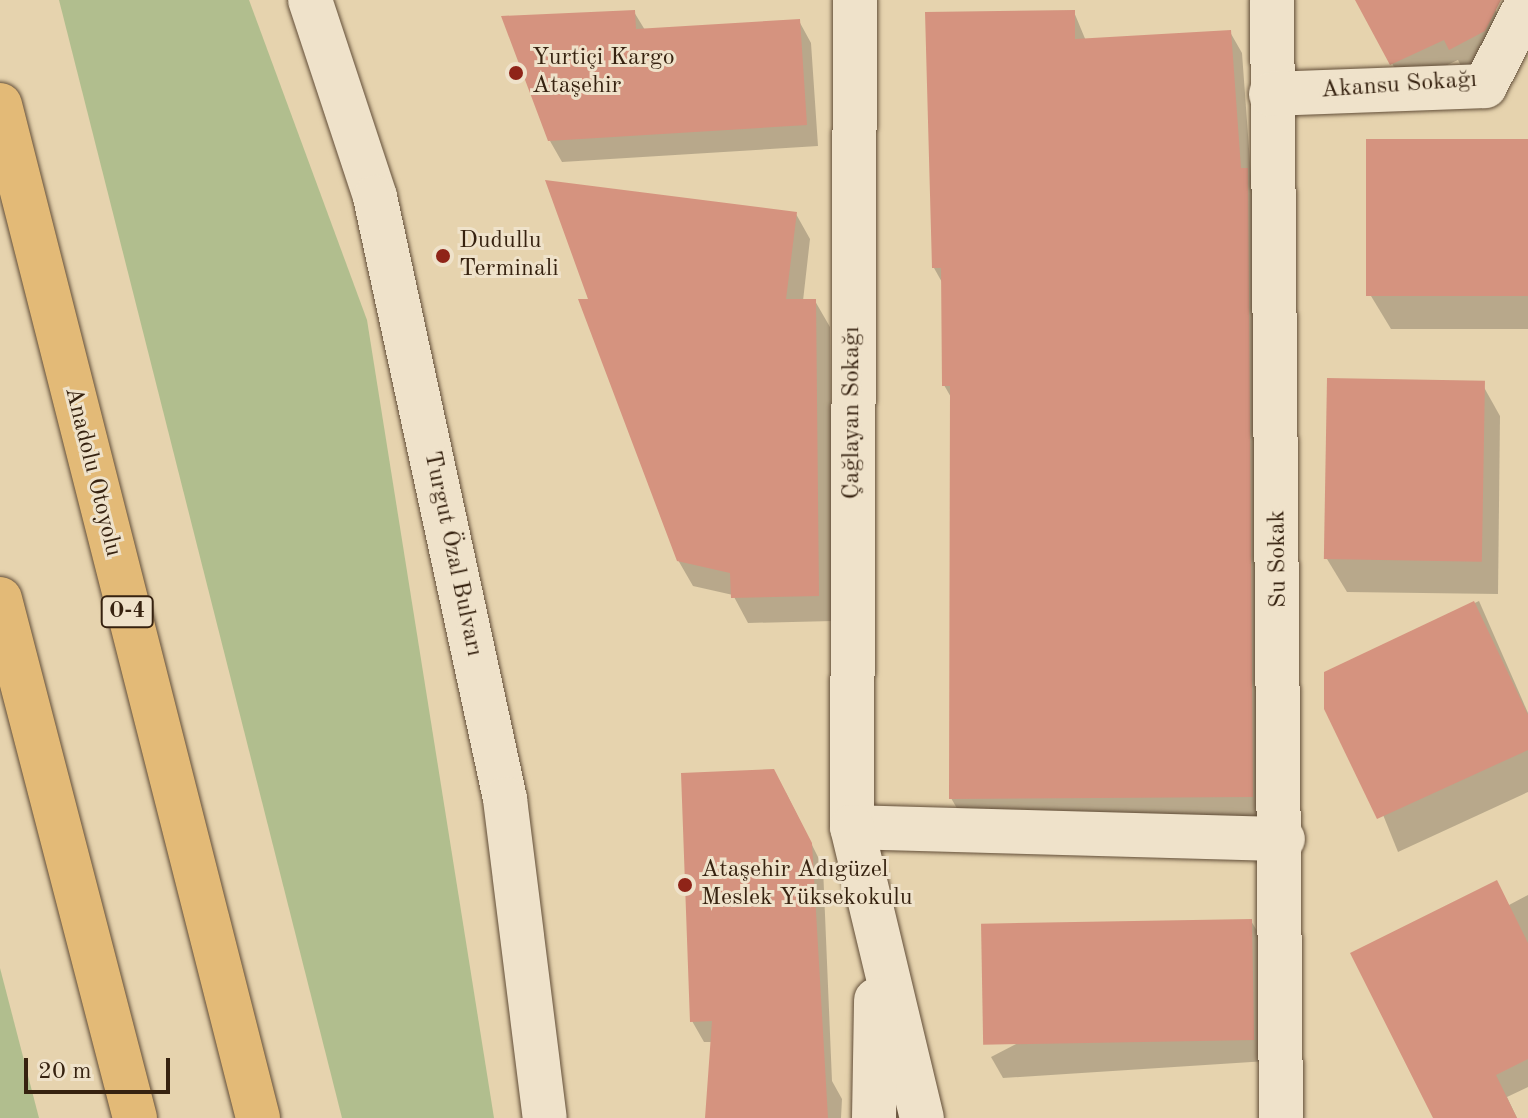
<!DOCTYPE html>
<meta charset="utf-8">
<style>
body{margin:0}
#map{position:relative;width:1528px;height:1118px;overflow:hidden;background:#e6d3ae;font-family:"Old Standard TT",serif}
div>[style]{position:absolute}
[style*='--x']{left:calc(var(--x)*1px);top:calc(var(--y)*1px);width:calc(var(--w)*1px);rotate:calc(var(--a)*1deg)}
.green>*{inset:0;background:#b1be8e}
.shadow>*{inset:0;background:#0003}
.building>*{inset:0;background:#d5937f;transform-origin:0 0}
.roads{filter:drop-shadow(0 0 2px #624e38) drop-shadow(0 0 2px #624e38)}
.minor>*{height:44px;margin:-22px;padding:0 22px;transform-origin:22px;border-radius:22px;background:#efe2ca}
.secondary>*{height:44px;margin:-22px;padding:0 22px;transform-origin:22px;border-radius:22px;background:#efe2ca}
.motorway>*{height:44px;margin:-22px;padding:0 22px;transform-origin:22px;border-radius:22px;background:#e3ba77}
.dots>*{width:22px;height:22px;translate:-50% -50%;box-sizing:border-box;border:4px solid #efe2ca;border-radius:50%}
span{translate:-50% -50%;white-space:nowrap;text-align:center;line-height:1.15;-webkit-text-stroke:6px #efe2ca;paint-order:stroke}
.shield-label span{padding:2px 6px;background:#efe2ca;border:2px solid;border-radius:6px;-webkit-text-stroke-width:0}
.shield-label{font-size:22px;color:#362210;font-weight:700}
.poi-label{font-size:24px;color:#362210}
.left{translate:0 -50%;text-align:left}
.street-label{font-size:24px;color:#362210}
.scale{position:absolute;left:24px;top:1058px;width:146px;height:36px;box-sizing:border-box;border:4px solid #362210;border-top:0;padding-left:10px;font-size:24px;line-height:28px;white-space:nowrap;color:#362210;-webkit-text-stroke:6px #efe2ca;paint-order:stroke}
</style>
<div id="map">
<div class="green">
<div style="clip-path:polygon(59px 0,249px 0,367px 320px,494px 1118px,342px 1118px)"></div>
<div style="clip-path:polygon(0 968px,39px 1118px,0 1118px)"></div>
</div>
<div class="shadow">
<div style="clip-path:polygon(1357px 0,1490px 0,1507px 32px,1497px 52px,1463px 70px,1458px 60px,1404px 85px)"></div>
<div style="clip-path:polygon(634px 12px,645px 30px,799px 21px,811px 43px,818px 146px,562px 162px,550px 141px)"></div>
<div style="clip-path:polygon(1074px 12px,1086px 41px,1230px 32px,1242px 53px,1251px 176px,1259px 191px,1264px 817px,963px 819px,951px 798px,952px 399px,944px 385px,943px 284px,934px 268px)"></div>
<div style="clip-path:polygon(1528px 141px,1528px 329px,1391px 329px,1371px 296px)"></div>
<div style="clip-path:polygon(796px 214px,810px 239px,803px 301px,815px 301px,830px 327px,833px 621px,748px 623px,733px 595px,693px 586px,678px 560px,591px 301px)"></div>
<div style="clip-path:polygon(1481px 382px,1500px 416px,1498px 594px,1347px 592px,1327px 559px)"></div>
<div style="clip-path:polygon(1479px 601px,1528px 713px,1528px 792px,1398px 852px,1326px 673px)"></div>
<div style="clip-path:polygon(786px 793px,823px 867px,832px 1081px,842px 1099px,841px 1118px,707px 1118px,712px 1042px,704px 1042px,692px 1021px)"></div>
<div style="clip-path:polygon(1528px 895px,1528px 1087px,1507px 1097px,1517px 1118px,1435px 1118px,1509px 905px)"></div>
<div style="clip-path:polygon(1251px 921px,1264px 942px,1267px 1061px,1003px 1078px,991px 1057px)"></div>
</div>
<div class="building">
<div style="clip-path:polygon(1355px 0,1501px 0,1485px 31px,1449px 50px,1444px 40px,1390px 65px)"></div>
<div style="clip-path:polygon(635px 10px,636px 29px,800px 19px,807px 125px,548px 141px,501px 16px)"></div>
<div style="clip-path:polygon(1075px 10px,1075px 39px,1231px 30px,1241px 168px,1248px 168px,1253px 797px,949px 799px,950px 386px,942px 386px,941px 268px,932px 268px,925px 12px)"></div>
<div style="left:1528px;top:139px;width:157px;height:162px;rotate:90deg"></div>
<div style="clip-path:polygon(545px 180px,797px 212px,786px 299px,816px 299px,819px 596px,731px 598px,730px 573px,677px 561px,578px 299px,588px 299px)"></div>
<div style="left:1327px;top:378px;width:158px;height:181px;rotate:1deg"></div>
<div style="clip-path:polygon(1474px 601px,1528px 715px,1528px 750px,1377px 819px,1324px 709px,1324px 672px)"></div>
<div style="clip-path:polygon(774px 769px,812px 843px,828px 1118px,705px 1118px,712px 1021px,690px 1022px,681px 773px)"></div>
<div style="clip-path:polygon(1497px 880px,1528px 943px,1528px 1059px,1496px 1075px,1517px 1118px,1433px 1118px,1350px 953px)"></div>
<div style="left:1252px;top:919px;width:121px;height:271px;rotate:89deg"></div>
</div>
<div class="roads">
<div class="minor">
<div style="--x:855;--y:0;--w:827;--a:90.21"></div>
<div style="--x:852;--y:827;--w:431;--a:1.6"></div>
<div style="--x:1272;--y:0;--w:1118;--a:89.54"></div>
<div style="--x:1271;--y:94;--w:214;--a:-2.1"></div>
<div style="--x:1485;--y:86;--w:94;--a:-62.9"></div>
<div style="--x:852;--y:827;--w:299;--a:76.5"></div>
<div style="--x:874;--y:1118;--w:118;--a:-89"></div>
</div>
<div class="secondary">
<div style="--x:310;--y:0;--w:207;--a:71.7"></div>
<div style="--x:375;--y:197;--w:616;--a:77.81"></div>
<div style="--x:505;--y:799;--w:321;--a:82.9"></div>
</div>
<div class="motorway">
<div style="--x:0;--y:105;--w:1045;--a:75.71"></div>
<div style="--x:0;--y:599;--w:536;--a:75.42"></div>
</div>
</div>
<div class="dots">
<div style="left:516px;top:73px;background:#8f2418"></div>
<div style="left:443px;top:256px;background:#8f2418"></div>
<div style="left:685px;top:885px;background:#8f2418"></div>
</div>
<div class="shield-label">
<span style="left:127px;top:612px">O-4</span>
</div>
<div class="poi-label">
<span class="left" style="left:532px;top:73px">Yurtiçi Kargo<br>Ataşehir</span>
<span class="left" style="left:459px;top:256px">Dudullu<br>Terminali</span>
<span class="left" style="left:701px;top:885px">Ataşehir Adıgüzel<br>Meslek Yüksekokulu</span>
</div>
<div class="street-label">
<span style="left:1399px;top:86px;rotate:-4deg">Akansu Sokağı</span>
<span style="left:853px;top:413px;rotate:-90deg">Çağlayan Sokağı</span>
<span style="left:92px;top:472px;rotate:76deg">Anadolu Otoyolu</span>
<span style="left:452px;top:554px;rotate:78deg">Turgut Özal Bulvarı</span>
<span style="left:1279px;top:559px;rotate:-91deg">Su Sokak</span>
</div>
<div class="scale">20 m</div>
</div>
